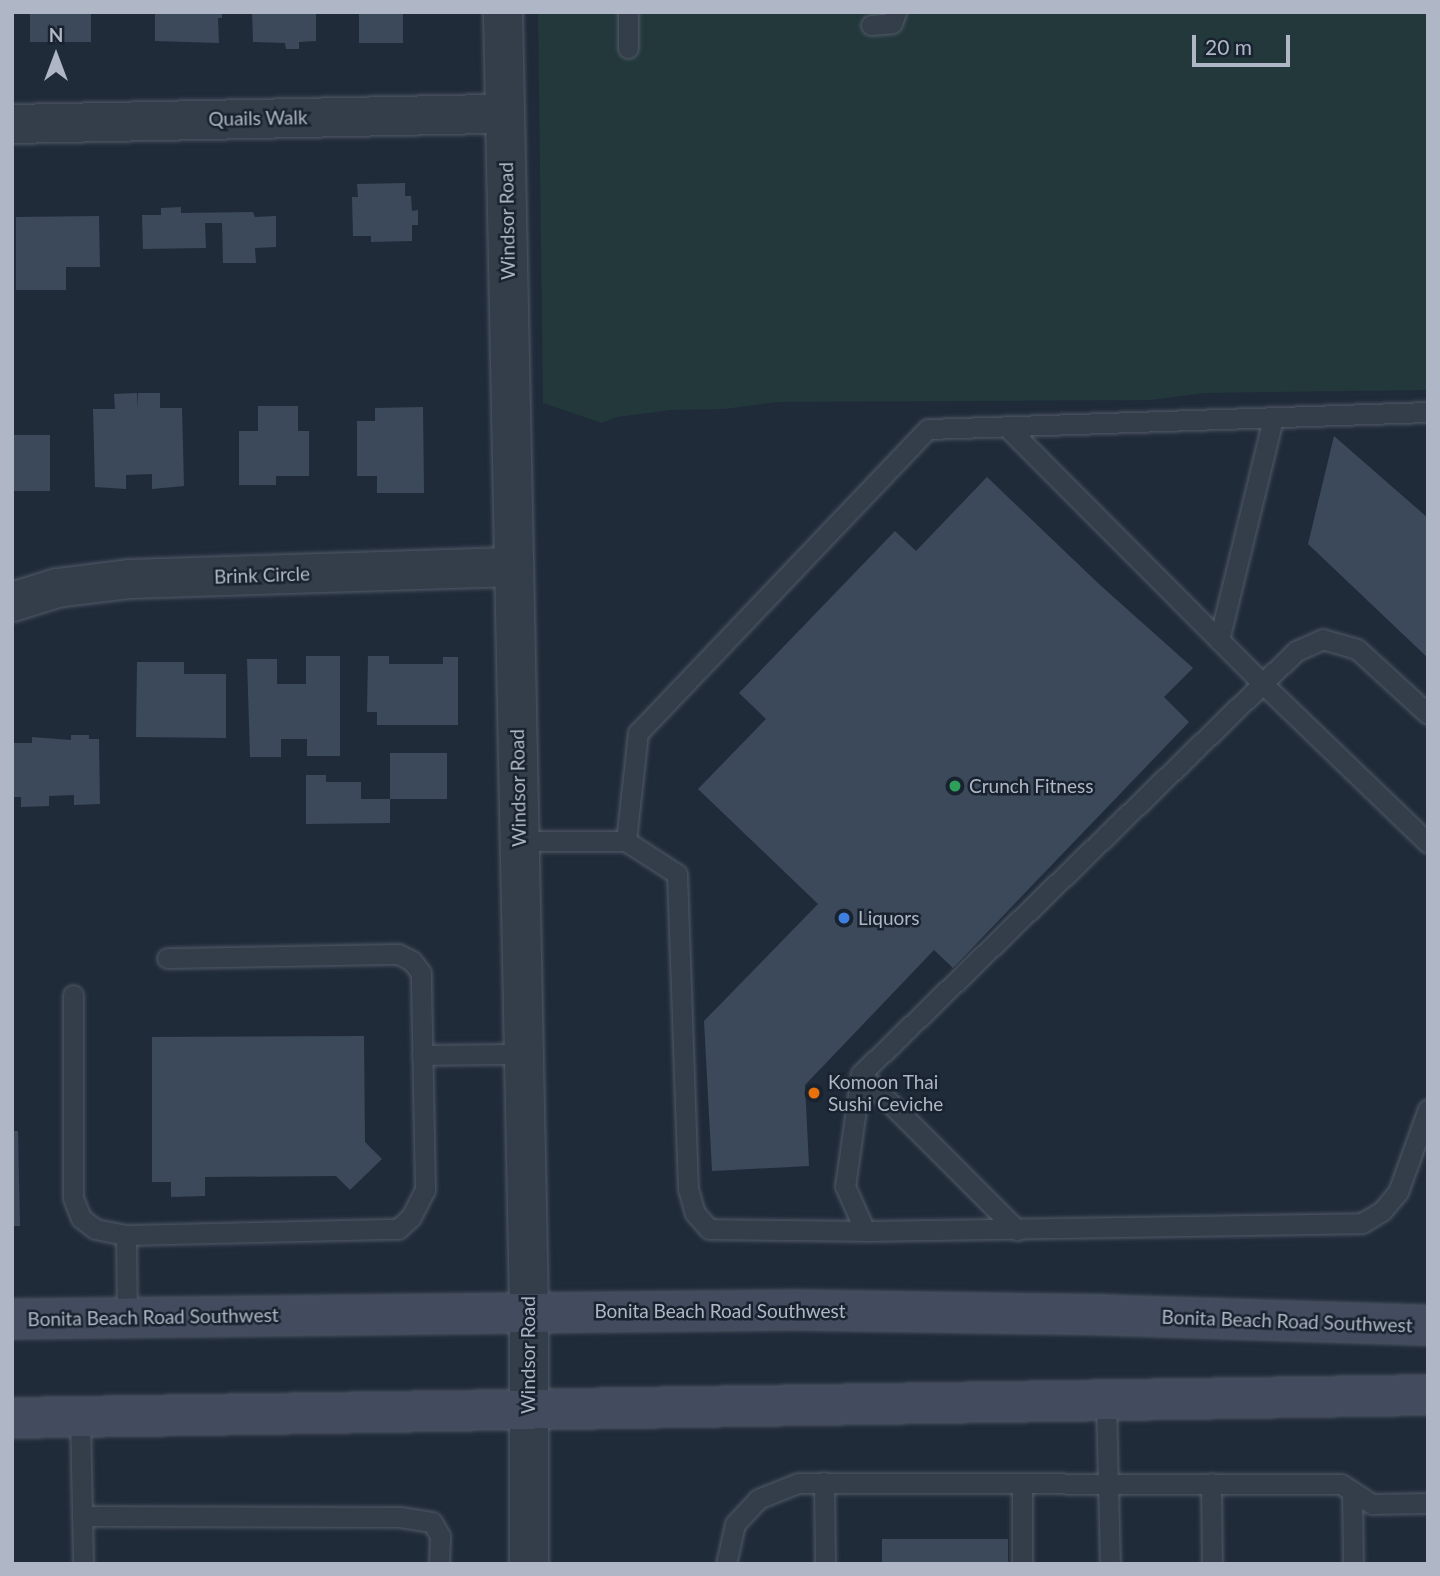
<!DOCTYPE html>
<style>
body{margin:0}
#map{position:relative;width:1440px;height:1576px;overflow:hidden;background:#202b3a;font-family:Lato,sans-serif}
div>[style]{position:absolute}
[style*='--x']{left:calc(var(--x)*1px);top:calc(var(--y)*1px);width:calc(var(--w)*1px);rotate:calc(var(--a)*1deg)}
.green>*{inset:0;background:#22383b}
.building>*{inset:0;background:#3c495b;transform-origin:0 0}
.roads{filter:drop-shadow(0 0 2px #525a68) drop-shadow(0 0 2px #525a68)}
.service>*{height:19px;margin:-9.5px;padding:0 9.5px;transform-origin:9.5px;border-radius:9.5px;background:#343d4a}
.minor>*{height:38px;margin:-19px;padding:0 19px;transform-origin:19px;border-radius:19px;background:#343d4a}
.secondary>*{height:38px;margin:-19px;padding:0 19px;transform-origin:19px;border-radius:19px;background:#424c5e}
.dots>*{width:19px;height:19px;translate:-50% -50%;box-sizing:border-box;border:4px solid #19222f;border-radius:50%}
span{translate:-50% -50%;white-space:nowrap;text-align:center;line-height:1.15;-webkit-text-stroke:5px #19222f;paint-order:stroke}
.street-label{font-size:19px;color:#afb7c7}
.poi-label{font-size:19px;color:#afb7c7}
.left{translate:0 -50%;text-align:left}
.frame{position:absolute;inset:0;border:14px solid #afb7c7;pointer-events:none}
.north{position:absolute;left:21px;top:21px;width:70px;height:70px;-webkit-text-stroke:5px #19222f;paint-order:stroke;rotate:0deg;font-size:19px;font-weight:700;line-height:28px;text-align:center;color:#afb7c7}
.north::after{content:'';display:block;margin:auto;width:24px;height:32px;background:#afb7c7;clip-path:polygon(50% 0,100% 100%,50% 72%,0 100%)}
.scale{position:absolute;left:1192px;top:35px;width:98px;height:32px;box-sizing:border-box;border:4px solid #afb7c7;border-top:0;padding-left:9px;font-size:21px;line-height:24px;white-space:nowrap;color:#afb7c7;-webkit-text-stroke:5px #19222f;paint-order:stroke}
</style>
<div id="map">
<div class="green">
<div style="clip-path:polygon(538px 12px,1428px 12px,1428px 390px,1204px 393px,1151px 400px,777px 402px,724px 409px,671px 410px,617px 417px,602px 423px,543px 403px)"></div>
</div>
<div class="building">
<div style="left:30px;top:12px;width:61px;height:30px"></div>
<div style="clip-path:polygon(155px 12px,222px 12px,222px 18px,218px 18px,219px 43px,155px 41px)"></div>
<div style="clip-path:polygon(252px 12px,316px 12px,316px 41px,299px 42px,299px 49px,286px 49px,285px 43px,253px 42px)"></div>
<div style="left:359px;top:12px;width:44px;height:31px"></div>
<div style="clip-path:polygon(405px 183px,405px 196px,411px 196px,412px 211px,418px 210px,418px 225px,412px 225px,412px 241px,371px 242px,371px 236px,353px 236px,352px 197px,358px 197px,357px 184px)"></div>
<div style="clip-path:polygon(181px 207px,181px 213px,253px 212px,255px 217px,276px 216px,276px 247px,255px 248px,256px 263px,223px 263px,222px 223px,205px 223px,206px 248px,143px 249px,142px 215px,161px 215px,161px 208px)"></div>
<div style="clip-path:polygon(99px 216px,100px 267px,66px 267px,66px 290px,16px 290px,16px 217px)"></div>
<div style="clip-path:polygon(137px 393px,137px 408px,138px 393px,160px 393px,160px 408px,182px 408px,184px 486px,152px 489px,152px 474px,126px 475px,126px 489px,95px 487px,93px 409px,115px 409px,114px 394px)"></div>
<div style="clip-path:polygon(258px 406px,298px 406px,298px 431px,309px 431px,309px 476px,276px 476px,276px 485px,239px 485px,239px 431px,258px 431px)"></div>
<div style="clip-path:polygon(423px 407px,424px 493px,377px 493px,377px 476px,357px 476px,357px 421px,375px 421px,375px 408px)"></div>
<div style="left:12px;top:435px;width:38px;height:56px"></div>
<div style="clip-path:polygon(1334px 436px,1428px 518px,1428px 658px,1308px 544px)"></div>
<div style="clip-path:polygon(987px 477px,1100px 585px,1193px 668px,1164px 697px,1189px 722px,953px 968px,934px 950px,805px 1085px,809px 1166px,712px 1171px,704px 1021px,818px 904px,698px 789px,766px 719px,739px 693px,895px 531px,916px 551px)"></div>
<div style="clip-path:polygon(306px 656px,340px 656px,340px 756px,307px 756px,307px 739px,281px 739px,281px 757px,250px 757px,247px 659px,277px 659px,277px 684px,306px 684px)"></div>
<div style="clip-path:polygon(368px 656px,389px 656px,389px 664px,443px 664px,443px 657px,458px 657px,458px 725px,377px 725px,377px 712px,367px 712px)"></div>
<div style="clip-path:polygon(137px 662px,184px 662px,184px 674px,226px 674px,226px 738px,136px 737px)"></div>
<div style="clip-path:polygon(71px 735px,89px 735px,89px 739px,99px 739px,100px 804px,74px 805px,74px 795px,49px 796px,49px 806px,21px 807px,21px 797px,14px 797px,14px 743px,32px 743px,32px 737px,71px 740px)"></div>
<div style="left:390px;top:753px;width:57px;height:46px"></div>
<div style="clip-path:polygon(306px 775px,326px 775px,326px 782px,361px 782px,361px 799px,390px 799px,390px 823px,306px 824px)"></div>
<div style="clip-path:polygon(364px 1036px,365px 1142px,382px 1159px,350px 1190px,336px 1176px,205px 1177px,205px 1196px,171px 1197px,171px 1182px,152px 1182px,152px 1037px)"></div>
<div style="clip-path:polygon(12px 1131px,18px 1131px,20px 1226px,12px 1226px)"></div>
<div style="left:1008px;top:1539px;width:25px;height:126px;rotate:90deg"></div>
</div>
<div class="roads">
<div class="service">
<div style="--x:628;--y:12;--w:36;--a:90"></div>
<div style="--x:871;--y:25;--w:21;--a:-5"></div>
<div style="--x:892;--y:23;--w:12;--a:-70"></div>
<div style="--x:1007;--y:427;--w:363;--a:45.1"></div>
<div style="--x:1263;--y:684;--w:229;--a:43.9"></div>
<div style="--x:1219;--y:640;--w:228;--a:-76.3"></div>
<div style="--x:1428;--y:714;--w:96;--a:-137.5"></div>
<div style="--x:1357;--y:649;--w:35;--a:-164"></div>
<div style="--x:1323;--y:639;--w:30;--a:156"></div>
<div style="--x:1296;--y:651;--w:607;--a:135.8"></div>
<div style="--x:861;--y:1074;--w:113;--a:98.1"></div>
<div style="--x:845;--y:1186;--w:49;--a:66"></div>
<div style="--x:865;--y:1231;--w:497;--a:-0.9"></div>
<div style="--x:1362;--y:1223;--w:23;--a:-31"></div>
<div style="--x:1382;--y:1211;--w:25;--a:-50"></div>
<div style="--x:1398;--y:1192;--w:88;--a:-70.1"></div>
<div style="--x:519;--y:841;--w:107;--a:0"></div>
<div style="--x:626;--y:841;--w:61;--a:32.9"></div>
<div style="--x:677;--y:874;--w:315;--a:88"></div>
<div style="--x:688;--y:1189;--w:25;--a:74"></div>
<div style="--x:695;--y:1213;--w:21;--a:49"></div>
<div style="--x:709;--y:1229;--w:156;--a:0.7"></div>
<div style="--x:626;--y:841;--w:109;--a:-83.7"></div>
<div style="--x:638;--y:733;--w:420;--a:-46.4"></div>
<div style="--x:928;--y:429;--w:500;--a:-1.95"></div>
<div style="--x:73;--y:995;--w:203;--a:90"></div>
<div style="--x:73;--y:1198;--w:22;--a:68"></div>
<div style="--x:81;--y:1218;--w:18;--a:38"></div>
<div style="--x:95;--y:1229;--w:32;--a:11"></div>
<div style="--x:422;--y:1055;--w:102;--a:-0.6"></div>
<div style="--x:861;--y:1074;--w:221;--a:45"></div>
<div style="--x:127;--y:1318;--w:83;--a:-90.7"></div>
<div style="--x:126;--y:1235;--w:272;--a:-1.3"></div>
<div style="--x:398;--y:1229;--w:18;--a:-43"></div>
<div style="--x:411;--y:1217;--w:30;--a:-63"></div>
<div style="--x:425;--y:1190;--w:217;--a:-91.1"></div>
<div style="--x:421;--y:973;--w:15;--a:-127"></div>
<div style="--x:412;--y:961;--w:16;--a:-153"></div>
<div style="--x:398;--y:954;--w:231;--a:179"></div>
<div style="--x:1106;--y:1402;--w:162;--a:88.6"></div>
<div style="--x:80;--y:1417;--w:147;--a:88.8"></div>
<div style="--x:824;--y:1482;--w:82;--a:89.3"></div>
<div style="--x:1022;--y:1483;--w:81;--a:90"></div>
<div style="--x:1211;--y:1483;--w:81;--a:89.3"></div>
<div style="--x:1352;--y:1491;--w:73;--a:89.2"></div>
<div style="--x:82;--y:1516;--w:318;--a:0.2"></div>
<div style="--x:400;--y:1517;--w:32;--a:9"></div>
<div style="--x:432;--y:1522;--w:16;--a:60"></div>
<div style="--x:440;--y:1536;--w:28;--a:92"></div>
<div style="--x:726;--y:1564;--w:41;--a:-77.3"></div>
<div style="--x:735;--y:1524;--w:34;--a:-47"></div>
<div style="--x:758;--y:1499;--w:43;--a:-21.8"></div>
<div style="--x:798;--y:1483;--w:543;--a:0.11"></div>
<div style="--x:1341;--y:1484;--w:37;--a:33"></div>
<div style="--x:1372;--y:1504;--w:56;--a:-1"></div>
</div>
<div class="minor">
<div style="--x:503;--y:12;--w:1300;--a:88.85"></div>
<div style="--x:529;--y:1312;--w:252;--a:90"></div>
<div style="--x:12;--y:124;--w:492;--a:-1.2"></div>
<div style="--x:12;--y:602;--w:47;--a:-17.3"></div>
<div style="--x:57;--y:588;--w:74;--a:-7"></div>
<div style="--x:130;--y:579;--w:384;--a:-1.8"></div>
</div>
<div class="secondary">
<div style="--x:12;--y:1319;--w:784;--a:-0.66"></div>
<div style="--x:796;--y:1310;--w:308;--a:0.9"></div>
<div style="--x:1104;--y:1315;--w:324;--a:1.8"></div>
<div style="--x:12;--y:1418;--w:1416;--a:-0.93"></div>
</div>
</div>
<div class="dots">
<div style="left:955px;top:786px;background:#2e9e5b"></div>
<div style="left:844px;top:918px;background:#3f7fe0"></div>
<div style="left:814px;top:1093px;background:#e8710a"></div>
</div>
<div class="street-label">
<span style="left:258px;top:118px;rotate:-1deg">Quails Walk</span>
<span style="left:507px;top:221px;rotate:-91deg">Windsor Road</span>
<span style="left:262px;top:575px;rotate:-2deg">Brink Circle</span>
<span style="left:518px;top:788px;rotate:-91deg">Windsor Road</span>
<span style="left:720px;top:1311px">Bonita Beach Road Southwest</span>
<span style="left:153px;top:1317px;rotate:-1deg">Bonita Beach Road Southwest</span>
<span style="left:1287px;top:1321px;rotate:2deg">Bonita Beach Road Southwest</span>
<span style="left:528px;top:1355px;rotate:-90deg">Windsor Road</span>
</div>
<div class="poi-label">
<span class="left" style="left:969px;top:786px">Crunch Fitness</span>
<span class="left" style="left:858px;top:918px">Liquors</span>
<span class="left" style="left:828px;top:1093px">Komoon Thai<br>Sushi Ceviche</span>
</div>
<div class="frame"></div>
<div class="north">N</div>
<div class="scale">20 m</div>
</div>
